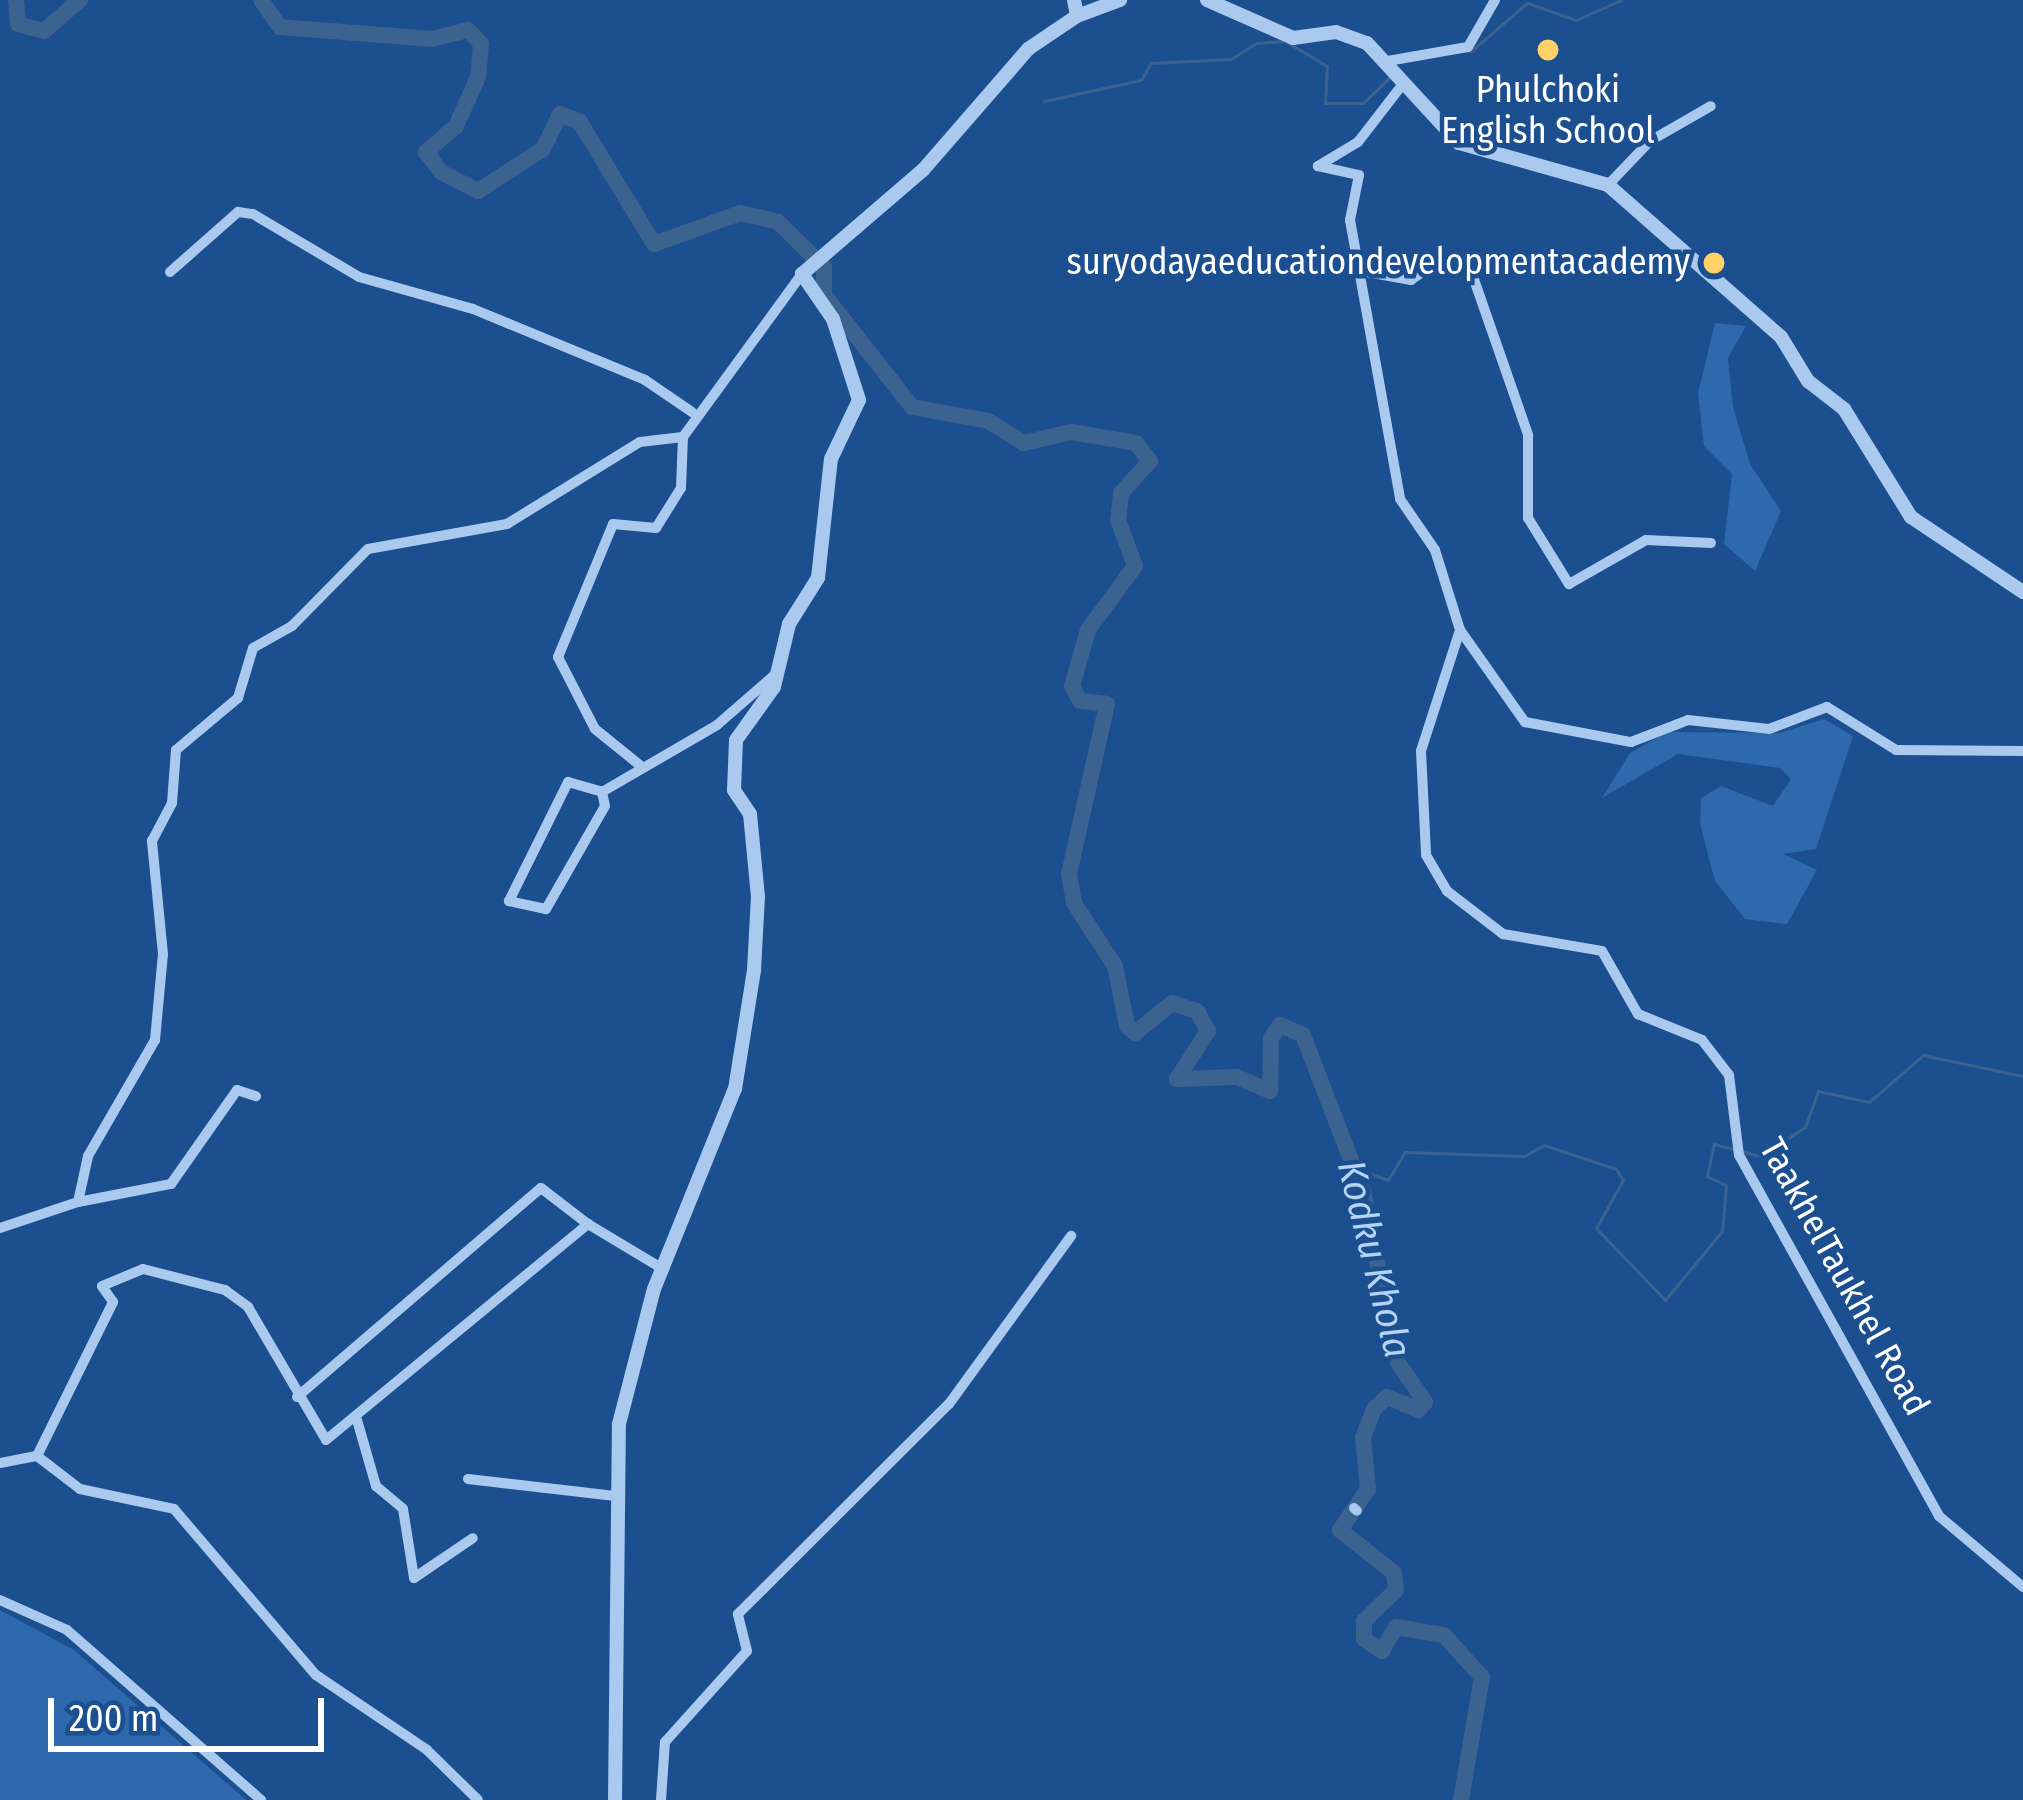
<!DOCTYPE html>
<style>
body{margin:0}
#map{position:relative;width:2023px;height:1800px;overflow:hidden;background:#1b4f8f;font-family:"Fira Sans Condensed",sans-serif}
div>[style]{position:absolute}
[style*='--x']{left:calc(var(--x)*1px);top:calc(var(--y)*1px);width:calc(var(--w)*1px);rotate:calc(var(--a)*1deg)}
.green>*{inset:0;background:#2e69ad}
.stream>*{height:3px;margin:-1.5px;padding:0 1.5px;transform-origin:1.5px;border-radius:1.5px;background:#3c6290}
.river>*{height:16px;margin:-8px;padding:0 8px;transform-origin:8px;border-radius:8px;background:#3c6290}
.minor>*{height:10px;margin:-5px;padding:0 5px;transform-origin:5px;border-radius:5px;background:#a9c9ee}
.tertiary>*{height:14px;margin:-7px;padding:0 7px;transform-origin:7px;border-radius:7px;background:#a9c9ee}
.dots>*{width:33px;height:33px;translate:-50% -50%;box-sizing:border-box;border:6px solid #1b4f8f;border-radius:50%}
span{translate:-50% -50%;white-space:nowrap;text-align:center;line-height:1.15;-webkit-text-stroke:9px #1b4f8f;paint-order:stroke}
.poi-label{font-size:36px;color:#fff}
.right{translate:-100% -50%;text-align:right}
.street-label{font-size:36px;color:#fff}
.water-label{font-size:39px;color:#b5d3f5;font-style:italic}
.scale{position:absolute;left:48px;top:1698px;width:276px;height:54px;box-sizing:border-box;border:6px solid #fff;border-top:0;padding-left:15px;font-size:36px;line-height:42px;white-space:nowrap;color:#fff;-webkit-text-stroke:9px #1b4f8f;paint-order:stroke}
</style>
<div id="map">
<div class="green">
<div style="clip-path:polygon(1715px 323px,1746px 326px,1728px 358px,1733px 407px,1750px 464px,1781px 511px,1755px 571px,1724px 544px,1732px 474px,1704px 446px,1698px 393px)"></div>
<div style="clip-path:polygon(1824px 719px,1853px 736px,1816px 849px,1783px 854px,1817px 870px,1787px 924px,1745px 919px,1715px 881px,1700px 824px,1701px 798px,1721px 786px,1773px 806px,1791px 779px,1780px 768px,1678px 754px,1602px 798px,1630px 753px,1667px 732px,1780px 733px)"></div>
<div style="clip-path:polygon(0 1610px,74px 1650px,246px 1800px,0 1800px)"></div>
</div>
<div class="stream">
<div style="--x:1471;--y:51;--w:74;--a:-40.6"></div>
<div style="--x:1527;--y:3;--w:52;--a:19.1"></div>
<div style="--x:1576;--y:20;--w:49;--a:-24"></div>
<div style="--x:1044;--y:101;--w:99;--a:-12.2"></div>
<div style="--x:1141;--y:80;--w:20;--a:-60"></div>
<div style="--x:1151;--y:63;--w:80;--a:-2.9"></div>
<div style="--x:1231;--y:59;--w:31;--a:-32"></div>
<div style="--x:1257;--y:43;--w:28;--a:-4"></div>
<div style="--x:1285;--y:41;--w:49;--a:30.8"></div>
<div style="--x:1327;--y:66;--w:37;--a:93"></div>
<div style="--x:1325;--y:103;--w:38;--a:0"></div>
<div style="--x:1363;--y:103;--w:39;--a:-44"></div>
<div style="--x:1355;--y:1168;--w:35;--a:20"></div>
<div style="--x:1388;--y:1180;--w:33;--a:-59"></div>
<div style="--x:1405;--y:1152;--w:119;--a:1.9"></div>
<div style="--x:1524;--y:1156;--w:23;--a:-29"></div>
<div style="--x:1544;--y:1145;--w:76;--a:18.4"></div>
<div style="--x:1616;--y:1169;--w:13;--a:58"></div>
<div style="--x:1623;--y:1180;--w:55;--a:119.4"></div>
<div style="--x:1596;--y:1228;--w:100;--a:46.2"></div>
<div style="--x:1665;--y:1300;--w:89;--a:-50.4"></div>
<div style="--x:1722;--y:1231;--w:46;--a:-85"></div>
<div style="--x:1726;--y:1185;--w:21;--a:-155"></div>
<div style="--x:1707;--y:1176;--w:33;--a:-78"></div>
<div style="--x:1714;--y:1144;--w:48;--a:14.6"></div>
<div style="--x:1760;--y:1156;--w:54;--a:-32.8"></div>
<div style="--x:1805;--y:1127;--w:38;--a:-70"></div>
<div style="--x:1818;--y:1091;--w:52;--a:12.2"></div>
<div style="--x:1869;--y:1102;--w:72;--a:-41"></div>
<div style="--x:1923;--y:1055;--w:102;--a:11.9"></div>
</div>
<div class="river">
<div style="--x:16;--y:0;--w:24;--a:85"></div>
<div style="--x:18;--y:24;--w:27;--a:15"></div>
<div style="--x:44;--y:31;--w:48;--a:-40.7"></div>
<div style="--x:261;--y:0;--w:33;--a:55"></div>
<div style="--x:280;--y:27;--w:152;--a:4.5"></div>
<div style="--x:432;--y:39;--w:37;--a:-14"></div>
<div style="--x:468;--y:30;--w:19;--a:47"></div>
<div style="--x:481;--y:44;--w:33;--a:95"></div>
<div style="--x:478;--y:77;--w:54;--a:114.2"></div>
<div style="--x:456;--y:126;--w:40;--a:139"></div>
<div style="--x:426;--y:152;--w:25;--a:53"></div>
<div style="--x:441;--y:172;--w:42;--a:27.2"></div>
<div style="--x:478;--y:191;--w:77;--a:-32.9"></div>
<div style="--x:543;--y:149;--w:39;--a:-64"></div>
<div style="--x:560;--y:114;--w:22;--a:22"></div>
<div style="--x:580;--y:122;--w:143;--a:58.8"></div>
<div style="--x:654;--y:244;--w:91;--a:-19.8"></div>
<div style="--x:740;--y:213;--w:39;--a:13"></div>
<div style="--x:778;--y:222;--w:64;--a:44.4"></div>
<div style="--x:824;--y:267;--w:28;--a:90"></div>
<div style="--x:824;--y:295;--w:142;--a:51.8"></div>
<div style="--x:912;--y:407;--w:77;--a:10.4"></div>
<div style="--x:988;--y:421;--w:42;--a:31.4"></div>
<div style="--x:1024;--y:443;--w:48;--a:-13.2"></div>
<div style="--x:1071;--y:432;--w:66;--a:9.6"></div>
<div style="--x:1136;--y:443;--w:23;--a:52"></div>
<div style="--x:1150;--y:461;--w:43;--a:132.2"></div>
<div style="--x:1121;--y:493;--w:27;--a:96"></div>
<div style="--x:1118;--y:520;--w:49;--a:69.7"></div>
<div style="--x:1135;--y:566;--w:79;--a:126.3"></div>
<div style="--x:1088;--y:630;--w:58;--a:105.9"></div>
<div style="--x:1072;--y:686;--w:17;--a:62"></div>
<div style="--x:1080;--y:701;--w:27;--a:6"></div>
<div style="--x:1107;--y:704;--w:174;--a:102.6"></div>
<div style="--x:1069;--y:874;--w:29;--a:80"></div>
<div style="--x:1074;--y:903;--w:75;--a:56.9"></div>
<div style="--x:1115;--y:966;--w:61;--a:78.7"></div>
<div style="--x:1127;--y:1026;--w:11;--a:41"></div>
<div style="--x:1135;--y:1033;--w:48;--a:-39"></div>
<div style="--x:1172;--y:1003;--w:26;--a:18"></div>
<div style="--x:1197;--y:1011;--w:23;--a:61"></div>
<div style="--x:1208;--y:1031;--w:57;--a:122.9"></div>
<div style="--x:1177;--y:1079;--w:60;--a:-1.9"></div>
<div style="--x:1237;--y:1077;--w:36;--a:23"></div>
<div style="--x:1270;--y:1091;--w:53;--a:-88.9"></div>
<div style="--x:1271;--y:1038;--w:16;--a:-55"></div>
<div style="--x:1280;--y:1025;--w:25;--a:23"></div>
<div style="--x:1303;--y:1035;--w:167;--a:69"></div>
<div style="--x:1363;--y:1191;--w:173;--a:78.7"></div>
<div style="--x:1397;--y:1361;--w:50;--a:55.7"></div>
<div style="--x:1425;--y:1402;--w:10;--a:127"></div>
<div style="--x:1419;--y:1410;--w:35;--a:-158"></div>
<div style="--x:1387;--y:1397;--w:18;--a:137"></div>
<div style="--x:1374;--y:1409;--w:30;--a:111"></div>
<div style="--x:1363;--y:1437;--w:52;--a:84.5"></div>
<div style="--x:1368;--y:1489;--w:50;--a:124.3"></div>
<div style="--x:1340;--y:1530;--w:69;--a:38.5"></div>
<div style="--x:1394;--y:1573;--w:17;--a:83"></div>
<div style="--x:1396;--y:1590;--w:45;--a:135.9"></div>
<div style="--x:1364;--y:1621;--w:18;--a:90"></div>
<div style="--x:1364;--y:1639;--w:22;--a:34"></div>
<div style="--x:1382;--y:1651;--w:28;--a:-60"></div>
<div style="--x:1396;--y:1627;--w:49;--a:9.5"></div>
<div style="--x:1444;--y:1635;--w:57;--a:47.9"></div>
<div style="--x:1482;--y:1677;--w:125;--a:99.7"></div>
</div>
<div class="minor">
<div style="--x:1382;--y:62;--w:87;--a:-9.9"></div>
<div style="--x:1468;--y:47;--w:54;--a:-60.1"></div>
<div style="--x:1399;--y:89;--w:67;--a:127.7"></div>
<div style="--x:1358;--y:142;--w:47;--a:149"></div>
<div style="--x:1318;--y:166;--w:42;--a:12.4"></div>
<div style="--x:1359;--y:175;--w:46;--a:101.3"></div>
<div style="--x:1350;--y:220;--w:283;--a:79.8"></div>
<div style="--x:1400;--y:499;--w:62;--a:55.5"></div>
<div style="--x:1435;--y:550;--w:84;--a:72.6"></div>
<div style="--x:1460;--y:630;--w:127;--a:107.9"></div>
<div style="--x:1421;--y:751;--w:104;--a:87.2"></div>
<div style="--x:1426;--y:855;--w:42;--a:59.7"></div>
<div style="--x:1447;--y:891;--w:71;--a:37.5"></div>
<div style="--x:1503;--y:934;--w:100;--a:9.7"></div>
<div style="--x:1602;--y:951;--w:73;--a:60.3"></div>
<div style="--x:1638;--y:1014;--w:69;--a:22.1"></div>
<div style="--x:1702;--y:1040;--w:44;--a:52.4"></div>
<div style="--x:1729;--y:1075;--w:81;--a:82.9"></div>
<div style="--x:1739;--y:1155;--w:413;--a:61"></div>
<div style="--x:1939;--y:1516;--w:110;--a:40.2"></div>
<div style="--x:1608;--y:185;--w:61;--a:-46.3"></div>
<div style="--x:1650;--y:141;--w:70;--a:-29.8"></div>
<div style="--x:1361;--y:271;--w:51;--a:10.2"></div>
<div style="--x:1411;--y:280;--w:32;--a:-35"></div>
<div style="--x:1437;--y:262;--w:34;--a:10"></div>
<div style="--x:1470;--y:268;--w:177;--a:70.8"></div>
<div style="--x:1528;--y:435;--w:83;--a:90"></div>
<div style="--x:1528;--y:518;--w:78;--a:58.2"></div>
<div style="--x:1569;--y:584;--w:89;--a:-29.7"></div>
<div style="--x:1646;--y:540;--w:65;--a:2.6"></div>
<div style="--x:170;--y:272;--w:91;--a:-41.4"></div>
<div style="--x:238;--y:212;--w:15;--a:8"></div>
<div style="--x:253;--y:214;--w:123;--a:30.7"></div>
<div style="--x:359;--y:277;--w:118;--a:15.7"></div>
<div style="--x:473;--y:309;--w:186;--a:22.4"></div>
<div style="--x:645;--y:380;--w:57;--a:34.2"></div>
<div style="--x:1460;--y:630;--w:113;--a:54.8"></div>
<div style="--x:1525;--y:722;--w:108;--a:10.7"></div>
<div style="--x:1631;--y:742;--w:61;--a:-21.1"></div>
<div style="--x:1688;--y:720;--w:81;--a:6.3"></div>
<div style="--x:1769;--y:729;--w:62;--a:-20.8"></div>
<div style="--x:1827;--y:707;--w:81;--a:31.9"></div>
<div style="--x:1896;--y:750;--w:127;--a:0.5"></div>
<div style="--x:642;--y:767;--w:60;--a:-141"></div>
<div style="--x:595;--y:729;--w:81;--a:-117.2"></div>
<div style="--x:558;--y:657;--w:144;--a:-67.5"></div>
<div style="--x:613;--y:524;--w:43;--a:5.3"></div>
<div style="--x:656;--y:528;--w:47;--a:-58"></div>
<div style="--x:681;--y:488;--w:51;--a:-87.8"></div>
<div style="--x:602;--y:792;--w:14;--a:78"></div>
<div style="--x:605;--y:806;--w:119;--a:119.8"></div>
<div style="--x:546;--y:909;--w:38;--a:-168"></div>
<div style="--x:509;--y:901;--w:133;--a:-63.6"></div>
<div style="--x:568;--y:782;--w:35;--a:16"></div>
<div style="--x:602;--y:792;--w:133;--a:-30.2"></div>
<div style="--x:717;--y:725;--w:81;--a:-41"></div>
<div style="--x:78;--y:1202;--w:95;--a:-11"></div>
<div style="--x:171;--y:1184;--w:115;--a:-54.9"></div>
<div style="--x:237;--y:1090;--w:20;--a:18"></div>
<div style="--x:0;--y:1228;--w:82;--a:-18.4"></div>
<div style="--x:78;--y:1202;--w:47;--a:-77.7"></div>
<div style="--x:88;--y:1156;--w:134;--a:-60"></div>
<div style="--x:155;--y:1040;--w:86;--a:-84.7"></div>
<div style="--x:163;--y:954;--w:114;--a:-95.6"></div>
<div style="--x:152;--y:841;--w:43;--a:-62.2"></div>
<div style="--x:172;--y:803;--w:53;--a:-85.7"></div>
<div style="--x:176;--y:750;--w:81;--a:-40"></div>
<div style="--x:238;--y:698;--w:52;--a:-73.3"></div>
<div style="--x:253;--y:648;--w:45;--a:-29.4"></div>
<div style="--x:292;--y:626;--w:108;--a:-45.4"></div>
<div style="--x:368;--y:549;--w:141;--a:-10.2"></div>
<div style="--x:507;--y:524;--w:156;--a:-31.7"></div>
<div style="--x:640;--y:442;--w:43;--a:-6.6"></div>
<div style="--x:683;--y:437;--w:202;--a:-53.9"></div>
<div style="--x:297;--y:1397;--w:321;--a:-40.6"></div>
<div style="--x:541;--y:1188;--w:59;--a:37.5"></div>
<div style="--x:357;--y:1420;--w:69;--a:73.9"></div>
<div style="--x:376;--y:1486;--w:35;--a:40"></div>
<div style="--x:403;--y:1509;--w:70;--a:80.9"></div>
<div style="--x:414;--y:1578;--w:71;--a:-34.1"></div>
<div style="--x:37;--y:1456;--w:172;--a:-63.7"></div>
<div style="--x:113;--y:1302;--w:19;--a:-125"></div>
<div style="--x:102;--y:1286;--w:44;--a:-22.5"></div>
<div style="--x:143;--y:1269;--w:85;--a:14.4"></div>
<div style="--x:225;--y:1290;--w:29;--a:36"></div>
<div style="--x:248;--y:1307;--w:154;--a:59.6"></div>
<div style="--x:326;--y:1440;--w:340;--a:-39.5"></div>
<div style="--x:588;--y:1224;--w:87;--a:31"></div>
<div style="--x:0;--y:1463;--w:38;--a:-11"></div>
<div style="--x:37;--y:1456;--w:54;--a:37.5"></div>
<div style="--x:80;--y:1489;--w:96;--a:12"></div>
<div style="--x:174;--y:1509;--w:218;--a:49.5"></div>
<div style="--x:316;--y:1675;--w:134;--a:34"></div>
<div style="--x:427;--y:1750;--w:71;--a:44.4"></div>
<div style="--x:468;--y:1479;--w:148;--a:6.6"></div>
<div style="--x:1354;--y:1508;--w:4;--a:45"></div>
<div style="--x:0;--y:1600;--w:73;--a:24.1"></div>
<div style="--x:67;--y:1630;--w:258;--a:41.2"></div>
<div style="--x:661;--y:1800;--w:58;--a:-86.1"></div>
<div style="--x:665;--y:1742;--w:122;--a:-48"></div>
<div style="--x:747;--y:1651;--w:38;--a:-104"></div>
<div style="--x:738;--y:1614;--w:298;--a:-44.9"></div>
<div style="--x:949;--y:1404;--w:208;--a:-54"></div>
</div>
<div class="tertiary">
<div style="--x:1074;--y:0;--w:16;--a:79"></div>
<div style="--x:1077;--y:16;--w:46;--a:-20.4"></div>
<div style="--x:1207;--y:0;--w:94;--a:23.8"></div>
<div style="--x:1293;--y:38;--w:43;--a:-7.9"></div>
<div style="--x:1336;--y:32;--w:33;--a:20"></div>
<div style="--x:1367;--y:43;--w:136;--a:47.4"></div>
<div style="--x:1459;--y:143;--w:155;--a:15.7"></div>
<div style="--x:1608;--y:185;--w:230;--a:41.3"></div>
<div style="--x:1781;--y:337;--w:52;--a:58.5"></div>
<div style="--x:1808;--y:381;--w:46;--a:37.9"></div>
<div style="--x:1844;--y:409;--w:127;--a:58.2"></div>
<div style="--x:1911;--y:517;--w:135;--a:33.8"></div>
<div style="--x:615;--y:1800;--w:376;--a:-89.4"></div>
<div style="--x:619;--y:1424;--w:139;--a:-75.5"></div>
<div style="--x:654;--y:1289;--w:216;--a:-68"></div>
<div style="--x:735;--y:1089;--w:121;--a:-80.9"></div>
<div style="--x:754;--y:970;--w:73;--a:-86.9"></div>
<div style="--x:758;--y:897;--w:83;--a:-95.5"></div>
<div style="--x:750;--y:814;--w:29;--a:-124"></div>
<div style="--x:734;--y:790;--w:50;--a:-87.7"></div>
<div style="--x:736;--y:740;--w:65;--a:-54.4"></div>
<div style="--x:774;--y:687;--w:65;--a:-76.6"></div>
<div style="--x:789;--y:624;--w:54;--a:-57.8"></div>
<div style="--x:818;--y:578;--w:120;--a:-83.8"></div>
<div style="--x:831;--y:459;--w:65;--a:-64.6"></div>
<div style="--x:859;--y:400;--w:85;--a:-107.8"></div>
<div style="--x:833;--y:319;--w:55;--a:-124.6"></div>
<div style="--x:802;--y:274;--w:160;--a:-40.7"></div>
<div style="--x:923;--y:170;--w:160;--a:-49"></div>
<div style="--x:1028;--y:49;--w:59;--a:-34"></div>
</div>
<div class="dots">
<div style="left:1548px;top:50px;background:#ffd166"></div>
<div style="left:1714px;top:263px;background:#ffd166"></div>
</div>
<div class="poi-label">
<span style="left:1548px;top:111px">Phulchoki<br>English School</span>
<span class="right" style="left:1690px;top:263px">suryodayaeducationdevelopmentacademy</span>
</div>
<div class="street-label">
<span style="left:1844px;top:1277px;rotate:61deg">TaakhelTaukhel Road</span>
</div>
<div class="water-label">
<span style="left:1374px;top:1259px;rotate:76deg">Kodku Khola</span>
</div>
<div class="scale">200 m</div>
</div>
